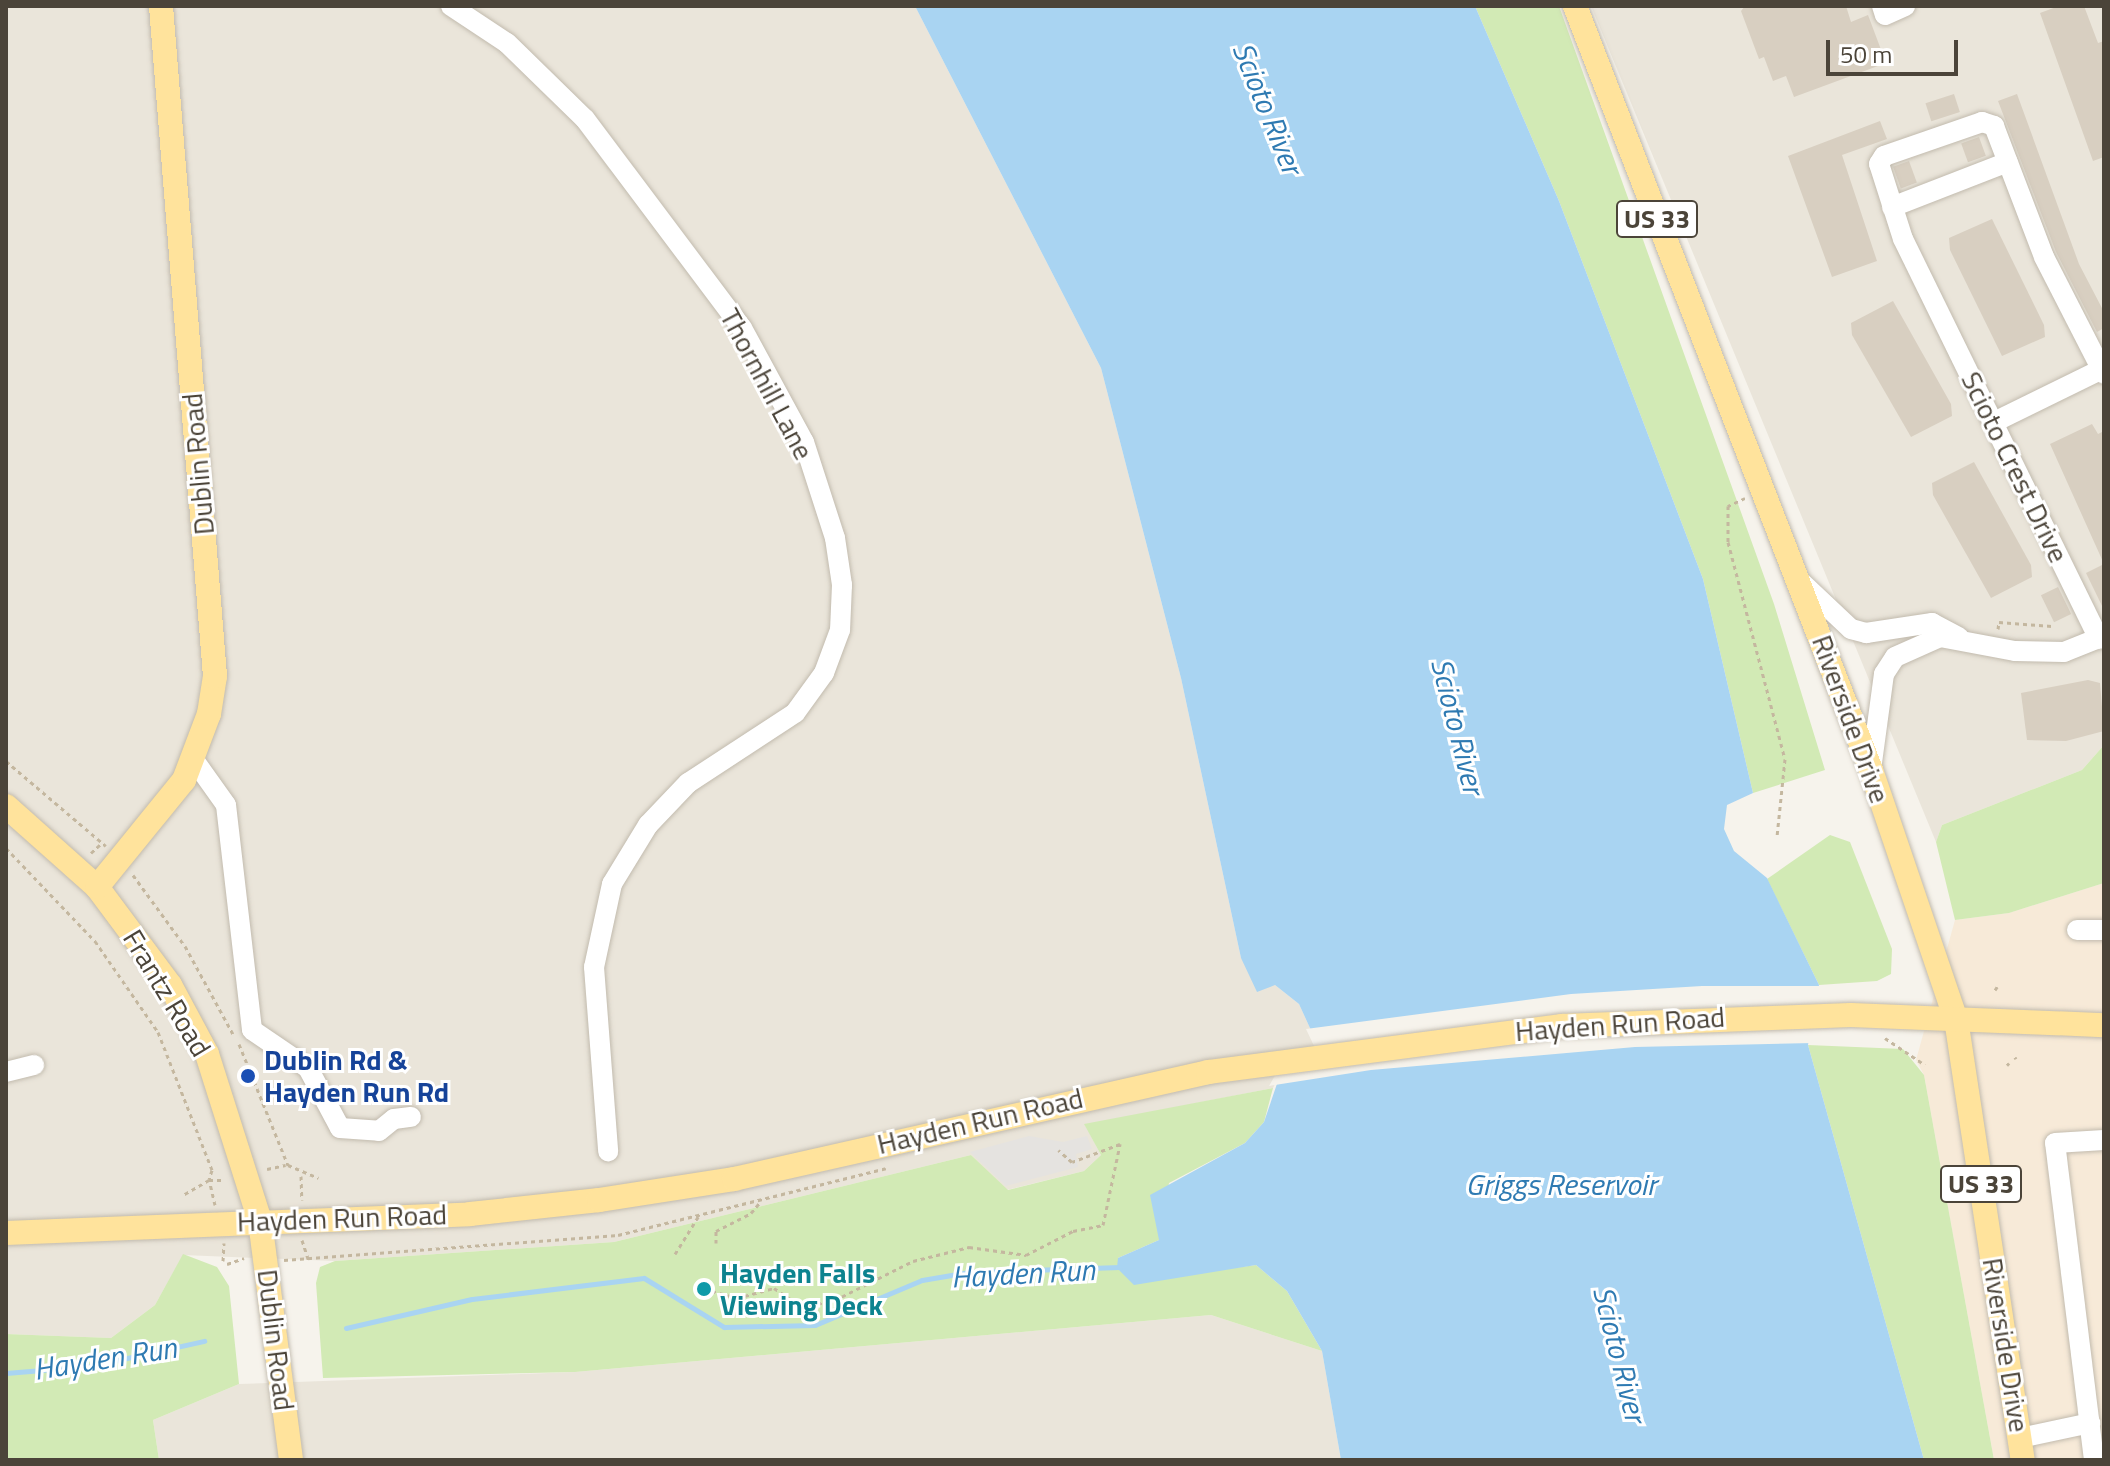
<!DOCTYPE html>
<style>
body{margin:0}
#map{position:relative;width:2110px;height:1466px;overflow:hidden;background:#f6f3ec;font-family:"Titillium Web",sans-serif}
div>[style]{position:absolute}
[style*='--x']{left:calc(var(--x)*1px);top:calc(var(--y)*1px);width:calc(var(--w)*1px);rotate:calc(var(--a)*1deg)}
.residential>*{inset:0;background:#eae5da}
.commercial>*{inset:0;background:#f7ead8}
.green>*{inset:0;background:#d2eab5}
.parking>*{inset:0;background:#e5e3e0}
.water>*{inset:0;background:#a9d4f2}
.pier>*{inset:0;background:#f6f3ec}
.stream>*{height:5px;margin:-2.5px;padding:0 2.5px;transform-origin:2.5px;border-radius:2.5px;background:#a9d4f2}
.building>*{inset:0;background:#d8cfc1;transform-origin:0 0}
.path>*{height:3px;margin-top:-1.5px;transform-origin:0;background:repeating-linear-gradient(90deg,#c4b79f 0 4px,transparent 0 8px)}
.roads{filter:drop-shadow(0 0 2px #c2bbae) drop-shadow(0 0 2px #c2bbae)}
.minor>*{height:20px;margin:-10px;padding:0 10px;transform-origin:10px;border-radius:10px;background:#fff}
.major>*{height:24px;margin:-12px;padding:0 12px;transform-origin:12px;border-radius:12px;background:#ffe39c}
.dots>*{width:22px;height:22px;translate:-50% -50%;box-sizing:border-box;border:4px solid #fff;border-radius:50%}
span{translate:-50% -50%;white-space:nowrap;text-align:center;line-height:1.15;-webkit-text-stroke:6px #fff;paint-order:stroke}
.shield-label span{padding:2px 6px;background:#fff;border:2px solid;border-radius:6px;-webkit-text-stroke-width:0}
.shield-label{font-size:26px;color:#4b4439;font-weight:700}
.street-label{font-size:28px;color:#4b4439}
.transit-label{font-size:28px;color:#164399;font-weight:700}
.left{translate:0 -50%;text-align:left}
.culture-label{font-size:28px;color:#0d838f;font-weight:700}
.water-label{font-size:30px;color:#2e7ab2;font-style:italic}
.frame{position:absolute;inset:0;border:8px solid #4b4439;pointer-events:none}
.scale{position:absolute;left:1826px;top:40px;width:132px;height:36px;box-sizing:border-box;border:4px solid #4b4439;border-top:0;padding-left:10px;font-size:24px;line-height:28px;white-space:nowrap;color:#4b4439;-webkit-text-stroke:6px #fff;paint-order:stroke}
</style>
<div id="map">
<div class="residential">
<div style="clip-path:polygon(6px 6px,915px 6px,1101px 368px,1181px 678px,1241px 958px,1299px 1004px,1320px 1050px,1281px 1072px,1273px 1088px,1085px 1125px,1101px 1155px,1084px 1171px,1007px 1190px,971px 1155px,614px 1242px,335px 1261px,183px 1255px,155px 1305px,111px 1338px,6px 1334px)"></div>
<div style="clip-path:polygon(1591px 6px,2104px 6px,2104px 745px,2082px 770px,1942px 825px,1936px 842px)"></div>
<div style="clip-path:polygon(1211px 1315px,1322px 1351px,1341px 1460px,159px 1460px,153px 1420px,239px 1384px,575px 1372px)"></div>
</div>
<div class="commercial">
<div style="clip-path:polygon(2104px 883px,2104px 1460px,1994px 1460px,1924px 1075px,1916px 1060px,1955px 920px,2009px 913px)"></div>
</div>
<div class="green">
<div style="clip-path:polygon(1475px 6px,1559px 6px,1774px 604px,1825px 770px,1753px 793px,1703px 579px,1559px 201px)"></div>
<div style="clip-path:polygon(2104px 745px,2104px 883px,2009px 913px,1955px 920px,1936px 842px,1942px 825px,2082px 770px)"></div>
<div style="clip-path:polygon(1830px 835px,1850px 842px,1892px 949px,1891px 974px,1877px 981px,1819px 985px,1767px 879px)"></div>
<div style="clip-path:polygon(1808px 1045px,1903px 1049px,1924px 1075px,1994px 1460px,1924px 1460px)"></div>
<div style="clip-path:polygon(1273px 1088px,1264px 1122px,1245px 1143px,1169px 1183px,1159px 1240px,1118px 1258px,1195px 1273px,1256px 1265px,1287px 1291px,1322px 1351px,1211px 1315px,575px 1372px,323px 1378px,316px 1283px,320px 1267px,335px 1261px,614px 1242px,971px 1155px,1008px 1190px,1084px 1171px,1101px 1155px,1084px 1124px)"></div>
<div style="clip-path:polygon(183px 1254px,217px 1267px,229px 1286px,239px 1384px,153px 1420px,159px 1460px,6px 1460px,6px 1334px,111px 1338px,155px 1305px)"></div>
</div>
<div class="parking">
<div style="clip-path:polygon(1029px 1136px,1063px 1142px,1087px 1136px,1092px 1149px,1076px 1154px,1078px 1167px,1006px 1186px,970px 1152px)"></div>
</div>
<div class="water">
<div style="clip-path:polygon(915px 6px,1475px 6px,1559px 201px,1703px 579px,1753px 793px,1727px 805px,1724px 829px,1734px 851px,1767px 878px,1819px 985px,1808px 1045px,1924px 1460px,1341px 1460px,1322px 1351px,1287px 1291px,1256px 1265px,1134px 1285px,1117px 1268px,1118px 1258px,1159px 1240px,1150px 1195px,1245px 1143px,1264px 1122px,1281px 1072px,1320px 1050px,1299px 1004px,1275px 985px,1257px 992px,1241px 958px,1181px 678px,1101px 368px)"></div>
</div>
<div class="pier">
<div style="clip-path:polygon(1702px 986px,1823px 986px,1813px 1043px,1635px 1047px,1371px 1070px,1269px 1086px,1279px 1069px,1315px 1048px,1306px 1029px,1571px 994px)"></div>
</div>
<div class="stream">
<div style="--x:346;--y:1328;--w:129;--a:-13"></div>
<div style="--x:472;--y:1299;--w:173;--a:-7"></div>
<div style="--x:644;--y:1278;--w:94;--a:31.5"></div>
<div style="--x:724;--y:1327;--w:91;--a:-1.3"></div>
<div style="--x:815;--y:1325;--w:116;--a:-22.8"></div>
<div style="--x:922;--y:1280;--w:48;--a:-9.7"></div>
<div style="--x:969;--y:1272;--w:151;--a:-1.9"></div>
<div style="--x:6;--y:1373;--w:85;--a:-4.7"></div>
<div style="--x:91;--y:1366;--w:116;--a:-12.5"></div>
</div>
<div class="building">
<div style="clip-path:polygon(1745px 6px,1846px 6px,1851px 22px,1868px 15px,1886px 63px,1794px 97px,1786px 76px,1773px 81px,1764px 57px,1759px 59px,1741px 11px)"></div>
<div style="clip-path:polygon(2059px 6px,2084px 6px,2098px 43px,2104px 41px,2104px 157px,2093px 161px,2040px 13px)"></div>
<div style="left:1954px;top:94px;width:19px;height:30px;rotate:72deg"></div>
<div style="clip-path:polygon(2017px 94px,2079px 264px,2104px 312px,2104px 328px,2097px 332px,2056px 252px,1998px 101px)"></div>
<div style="clip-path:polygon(1880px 121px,1887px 139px,1842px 155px,1877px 261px,1832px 277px,1788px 156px)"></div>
<div style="left:1979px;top:137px;width:20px;height:19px;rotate:70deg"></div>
<div style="left:1909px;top:161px;width:23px;height:17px;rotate:70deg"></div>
<div style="clip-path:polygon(1992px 219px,2044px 325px,2045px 337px,2002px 356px,1950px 250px,1949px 238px)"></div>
<div style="clip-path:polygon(1893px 301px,1951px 404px,1952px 416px,1911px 437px,1852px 335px,1851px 323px)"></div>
<div style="clip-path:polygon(2092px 424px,2098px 434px,2104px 431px,2104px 564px,2050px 444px)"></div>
<div style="clip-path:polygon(1974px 462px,2031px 565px,2032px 577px,1991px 598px,1933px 495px,1932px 483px)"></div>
<div style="clip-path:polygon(2104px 564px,2104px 610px,2086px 573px)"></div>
<div style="left:2058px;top:587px;width:30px;height:19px;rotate:64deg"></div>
<div style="clip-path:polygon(2088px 680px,2100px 683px,2104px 731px,2066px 741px,2027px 740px,2021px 693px)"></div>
</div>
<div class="path">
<div style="--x:1745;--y:498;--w:19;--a:155"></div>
<div style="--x:1728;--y:506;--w:36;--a:90"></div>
<div style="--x:1728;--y:542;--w:224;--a:75.3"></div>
<div style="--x:1785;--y:759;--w:77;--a:95.9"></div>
<div style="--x:1998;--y:629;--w:7;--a:-82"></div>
<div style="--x:1999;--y:622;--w:53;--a:4.3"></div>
<div style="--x:6;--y:761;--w:131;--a:40.4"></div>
<div style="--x:6;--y:848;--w:129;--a:46.3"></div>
<div style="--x:95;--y:941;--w:111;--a:55.3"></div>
<div style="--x:158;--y:1032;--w:148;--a:68.6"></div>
<div style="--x:212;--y:1170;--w:10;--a:107"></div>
<div style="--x:209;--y:1180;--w:30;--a:150"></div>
<div style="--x:91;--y:853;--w:16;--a:-43"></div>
<div style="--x:133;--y:875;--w:88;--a:53.8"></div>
<div style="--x:185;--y:946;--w:100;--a:61.4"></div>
<div style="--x:1995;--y:990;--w:4;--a:-56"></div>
<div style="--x:1885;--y:1038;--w:48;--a:34"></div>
<div style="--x:239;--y:1044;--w:131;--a:68"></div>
<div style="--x:288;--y:1165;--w:33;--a:23"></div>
<div style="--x:2015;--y:1057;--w:2;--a:63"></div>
<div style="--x:2007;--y:1063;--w:3;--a:45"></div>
<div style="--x:267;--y:1169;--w:19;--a:-12"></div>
<div style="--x:301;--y:1176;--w:24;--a:88"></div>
<div style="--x:215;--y:1205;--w:26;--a:-103"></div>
<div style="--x:209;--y:1180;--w:15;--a:0"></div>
<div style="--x:302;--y:1240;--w:22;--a:72"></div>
<div style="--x:716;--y:1243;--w:12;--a:-90"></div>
<div style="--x:716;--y:1231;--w:39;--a:-27"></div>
<div style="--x:751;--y:1213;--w:16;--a:-50"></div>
<div style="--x:675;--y:1254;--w:44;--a:-58.1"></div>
<div style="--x:284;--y:1260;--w:335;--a:-4.3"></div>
<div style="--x:618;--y:1235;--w:276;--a:-14"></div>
<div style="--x:223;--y:1261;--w:18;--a:-87"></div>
<div style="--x:227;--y:1264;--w:18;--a:-19"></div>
<div style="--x:704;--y:1289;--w:34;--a:15"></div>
<div style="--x:737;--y:1298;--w:38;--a:-15"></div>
<div style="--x:774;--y:1288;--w:34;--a:34"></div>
<div style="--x:802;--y:1307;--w:34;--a:-12"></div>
<div style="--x:835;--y:1300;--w:87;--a:-26.6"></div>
<div style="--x:913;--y:1261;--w:58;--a:-14"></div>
<div style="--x:969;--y:1247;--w:58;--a:8"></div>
<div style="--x:1026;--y:1255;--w:53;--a:-27.1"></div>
<div style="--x:1073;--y:1231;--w:31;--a:-11"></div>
<div style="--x:1103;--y:1225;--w:83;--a:-78.1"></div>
<div style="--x:1120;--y:1144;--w:51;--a:159.4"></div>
<div style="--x:1072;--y:1162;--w:18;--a:-139"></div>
</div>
<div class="roads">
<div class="minor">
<div style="--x:451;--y:6;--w:67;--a:33.5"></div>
<div style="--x:507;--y:43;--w:109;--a:44.3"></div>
<div style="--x:585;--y:119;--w:261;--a:53.1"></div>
<div style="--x:742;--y:328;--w:130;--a:61.5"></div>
<div style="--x:804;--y:442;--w:101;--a:72.1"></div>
<div style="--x:835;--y:538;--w:48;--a:81.5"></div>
<div style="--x:842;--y:585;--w:45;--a:92.5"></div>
<div style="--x:840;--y:630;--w:46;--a:110.4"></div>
<div style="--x:824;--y:673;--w:49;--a:125.9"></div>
<div style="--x:795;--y:713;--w:128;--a:146.8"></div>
<div style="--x:688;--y:783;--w:58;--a:133.6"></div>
<div style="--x:648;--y:825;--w:69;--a:121.4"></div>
<div style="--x:612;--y:884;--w:85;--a:102.2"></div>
<div style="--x:594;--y:967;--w:185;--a:85.6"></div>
<div style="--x:1882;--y:6;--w:9;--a:72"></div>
<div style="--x:1885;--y:15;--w:22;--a:-24"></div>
<div style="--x:1892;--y:207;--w:124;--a:-21.2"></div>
<div style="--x:1994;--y:422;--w:123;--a:-26.1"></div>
<div style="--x:1799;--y:580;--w:71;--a:43.3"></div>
<div style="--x:1851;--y:629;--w:16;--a:15"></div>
<div style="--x:1866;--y:633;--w:67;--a:-8.6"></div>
<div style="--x:1932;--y:623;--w:30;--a:28"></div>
<div style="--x:2099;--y:639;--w:445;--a:-116.1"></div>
<div style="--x:1903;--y:239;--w:79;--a:-107.7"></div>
<div style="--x:1879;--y:164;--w:9;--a:-58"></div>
<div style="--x:1884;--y:156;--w:104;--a:-19.1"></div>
<div style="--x:1982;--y:122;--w:13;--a:18"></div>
<div style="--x:1994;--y:126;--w:140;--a:69.1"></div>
<div style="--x:2044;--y:257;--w:131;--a:62.9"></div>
<div style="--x:194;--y:760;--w:55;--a:54.6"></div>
<div style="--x:226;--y:805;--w:226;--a:83.4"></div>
<div style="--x:252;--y:1030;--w:68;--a:34.2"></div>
<div style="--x:308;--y:1068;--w:68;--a:61.9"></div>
<div style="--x:340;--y:1128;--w:39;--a:4"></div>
<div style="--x:379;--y:1131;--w:19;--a:-39"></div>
<div style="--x:394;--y:1119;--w:17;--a:-7"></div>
<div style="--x:1871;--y:770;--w:97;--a:-82.3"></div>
<div style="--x:1884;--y:674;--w:20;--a:-57"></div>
<div style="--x:1895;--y:657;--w:49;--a:-24"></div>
<div style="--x:1940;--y:637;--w:76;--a:10.6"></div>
<div style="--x:2015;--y:651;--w:49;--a:1.2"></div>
<div style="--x:2064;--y:652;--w:43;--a:-21.8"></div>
<div style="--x:2077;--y:930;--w:27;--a:0"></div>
<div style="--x:6;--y:1072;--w:29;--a:-14"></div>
<div style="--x:2020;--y:1438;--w:72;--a:-12.1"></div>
<div style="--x:2094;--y:1460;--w:319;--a:-97"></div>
<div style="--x:2055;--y:1143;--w:49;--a:-3.5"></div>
</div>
<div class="major">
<div style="--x:1575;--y:6;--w:819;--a:68.82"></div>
<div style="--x:1871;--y:770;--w:263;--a:71.2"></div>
<div style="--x:1956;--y:1019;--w:446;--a:81.4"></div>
<div style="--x:6;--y:806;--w:122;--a:41.7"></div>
<div style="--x:97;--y:887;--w:122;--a:53.3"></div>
<div style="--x:170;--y:985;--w:78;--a:61.8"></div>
<div style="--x:207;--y:1054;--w:175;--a:72.4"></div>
<div style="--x:260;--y:1221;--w:241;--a:82.6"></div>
<div style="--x:97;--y:887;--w:138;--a:-50.9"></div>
<div style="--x:184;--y:780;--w:71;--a:-69.3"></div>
<div style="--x:209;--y:714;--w:38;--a:-81"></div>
<div style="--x:215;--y:676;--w:672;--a:-94.61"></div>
<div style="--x:6;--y:1233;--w:464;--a:-2.3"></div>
<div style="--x:470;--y:1214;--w:130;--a:-6.2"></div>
<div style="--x:599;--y:1200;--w:137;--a:-8.8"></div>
<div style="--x:734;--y:1179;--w:486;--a:-12.7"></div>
<div style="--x:1208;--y:1072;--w:357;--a:-7.4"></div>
<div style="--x:1562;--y:1026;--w:289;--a:-2.2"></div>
<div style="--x:1851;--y:1015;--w:253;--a:2.3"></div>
</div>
</div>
<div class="dots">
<div style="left:248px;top:1076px;background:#1a4fb4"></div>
<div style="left:704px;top:1289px;background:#0f9aa8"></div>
</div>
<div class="shield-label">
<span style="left:1657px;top:219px">US 33</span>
<span style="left:1981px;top:1184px">US 33</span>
</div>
<div class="street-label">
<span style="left:767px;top:384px;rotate:62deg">Thornhill Lane</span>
<span style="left:198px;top:464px;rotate:-95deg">Dublin Road</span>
<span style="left:2015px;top:467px;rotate:64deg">Scioto Crest Drive</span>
<span style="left:1851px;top:719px;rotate:70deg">Riverside Drive</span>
<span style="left:167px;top:993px;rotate:59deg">Frantz Road</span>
<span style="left:1620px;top:1024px;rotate:-4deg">Hayden Run Road</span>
<span style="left:980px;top:1121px;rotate:-13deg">Hayden Run Road</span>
<span style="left:342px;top:1218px;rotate:-2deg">Hayden Run Road</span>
<span style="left:276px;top:1340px;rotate:83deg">Dublin Road</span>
<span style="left:2006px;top:1345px;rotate:81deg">Riverside Drive</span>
</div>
<div class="transit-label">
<span class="left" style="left:264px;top:1076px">Dublin Rd &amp;<br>Hayden Run Rd</span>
</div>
<div class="culture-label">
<span class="left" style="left:720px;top:1289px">Hayden Falls<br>Viewing Deck</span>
</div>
<div class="water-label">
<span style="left:1268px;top:108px;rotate:68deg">Scioto River</span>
<span style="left:1458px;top:726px;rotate:76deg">Scioto River</span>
<span style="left:1561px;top:1184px">Griggs Reservoir</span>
<span style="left:1023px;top:1273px;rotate:-3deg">Hayden Run</span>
<span style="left:1620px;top:1354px;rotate:76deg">Scioto River</span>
<span style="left:105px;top:1358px;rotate:-9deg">Hayden Run</span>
</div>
<div class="frame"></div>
<div class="scale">50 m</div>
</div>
